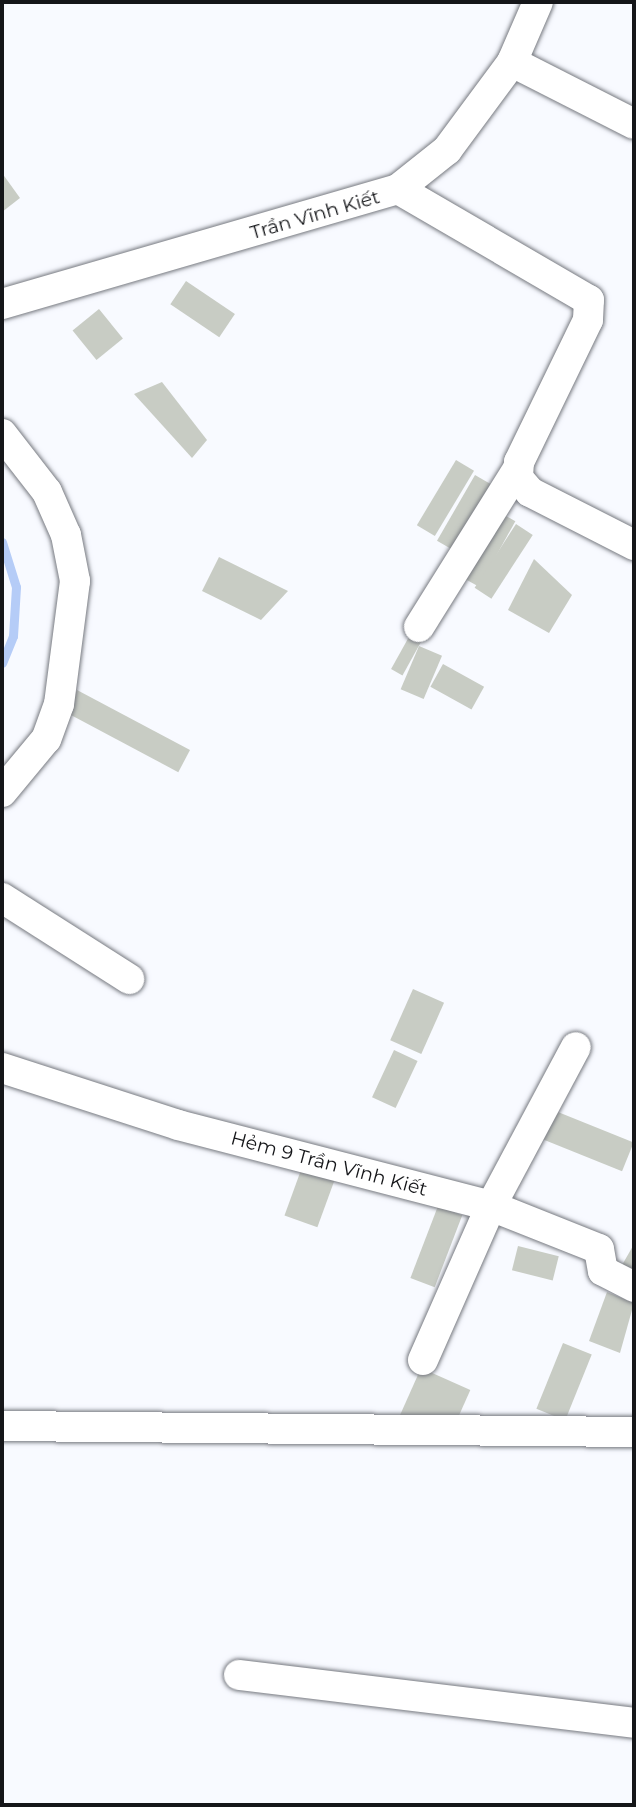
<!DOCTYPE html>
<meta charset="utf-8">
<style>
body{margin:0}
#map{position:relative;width:636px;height:1807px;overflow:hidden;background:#f8faff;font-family:Montserrat,sans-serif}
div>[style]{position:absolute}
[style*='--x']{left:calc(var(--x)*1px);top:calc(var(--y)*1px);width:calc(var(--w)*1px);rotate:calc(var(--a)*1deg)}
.stream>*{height:9px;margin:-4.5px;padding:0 4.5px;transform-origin:4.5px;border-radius:4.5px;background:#b5ccf7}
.building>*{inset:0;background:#c8ccc4;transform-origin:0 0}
.roads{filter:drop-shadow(0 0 2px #777a81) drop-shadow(0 0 2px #777a81)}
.minor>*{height:30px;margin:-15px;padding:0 15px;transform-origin:15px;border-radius:15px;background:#fff}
span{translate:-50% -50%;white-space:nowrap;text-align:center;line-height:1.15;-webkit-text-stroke:6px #fff;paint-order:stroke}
.street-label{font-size:19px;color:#151619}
.frame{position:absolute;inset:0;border:4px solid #151619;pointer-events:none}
</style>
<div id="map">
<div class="stream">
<div style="--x:2;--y:542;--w:47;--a:72.7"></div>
<div style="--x:16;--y:587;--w:49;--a:93.5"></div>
<div style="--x:13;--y:636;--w:29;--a:112"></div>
</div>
<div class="building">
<div style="clip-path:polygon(2px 173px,20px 198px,2px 212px)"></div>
<div style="left:186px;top:281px;width:59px;height:28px;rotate:34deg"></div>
<div style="left:99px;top:309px;width:38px;height:34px;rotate:51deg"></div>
<div style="clip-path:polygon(162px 382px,207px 440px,192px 458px,134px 394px)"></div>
<div style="left:456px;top:460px;width:21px;height:76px;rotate:31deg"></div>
<div style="left:475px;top:475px;width:20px;height:76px;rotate:30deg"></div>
<div style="left:497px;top:511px;width:21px;height:75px;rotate:29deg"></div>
<div style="left:516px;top:524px;width:20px;height:76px;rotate:33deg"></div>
<div style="clip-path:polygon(219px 557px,288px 591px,261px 620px,202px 591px)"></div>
<div style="clip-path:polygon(534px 559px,572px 595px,549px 633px,508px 610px)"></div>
<div style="left:410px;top:635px;width:13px;height:39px;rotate:29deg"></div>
<div style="left:419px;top:646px;width:25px;height:47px;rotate:23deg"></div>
<div style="left:443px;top:664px;width:47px;height:26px;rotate:29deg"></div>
<div style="left:77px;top:690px;width:128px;height:25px;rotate:28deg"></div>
<div style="left:413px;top:989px;width:34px;height:56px;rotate:24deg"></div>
<div style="left:394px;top:1050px;width:26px;height:52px;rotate:25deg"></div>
<div style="left:553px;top:1110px;width:87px;height:31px;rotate:22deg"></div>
<div style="left:305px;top:1159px;width:35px;height:60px;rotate:20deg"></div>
<div style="left:438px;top:1206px;width:26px;height:77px;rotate:21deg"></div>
<div style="clip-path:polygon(634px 1244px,634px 1275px,621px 1267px)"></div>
<div style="left:518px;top:1246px;width:42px;height:25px;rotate:14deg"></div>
<div style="clip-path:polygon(607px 1292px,634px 1303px,620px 1353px,589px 1341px)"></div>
<div style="left:563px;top:1343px;width:31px;height:71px;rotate:22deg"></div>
<div style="left:421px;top:1368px;width:54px;height:58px;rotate:24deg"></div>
</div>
<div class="roads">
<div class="minor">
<div style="--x:512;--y:62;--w:137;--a:26.9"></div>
<div style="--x:398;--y:189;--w:221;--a:30.2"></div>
<div style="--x:589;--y:300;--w:20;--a:93"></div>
<div style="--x:588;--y:320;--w:158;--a:115.9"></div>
<div style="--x:519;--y:462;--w:16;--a:94"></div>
<div style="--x:518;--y:478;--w:18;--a:49"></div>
<div style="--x:530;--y:492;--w:117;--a:27"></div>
<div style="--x:2;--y:304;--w:412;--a:-16.2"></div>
<div style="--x:398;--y:189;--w:63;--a:-38.5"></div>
<div style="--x:447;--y:150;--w:109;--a:-53.5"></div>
<div style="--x:512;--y:62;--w:65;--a:-66.6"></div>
<div style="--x:2;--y:434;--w:73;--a:52.2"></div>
<div style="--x:47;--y:492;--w:47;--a:66.2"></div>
<div style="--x:66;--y:535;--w:47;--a:78.9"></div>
<div style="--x:75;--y:581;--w:124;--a:97.4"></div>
<div style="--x:59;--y:704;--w:37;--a:110"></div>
<div style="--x:46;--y:739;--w:69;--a:129.7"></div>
<div style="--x:419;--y:627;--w:185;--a:-58"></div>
<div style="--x:2;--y:898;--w:151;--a:32.5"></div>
<div style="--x:2;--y:1068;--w:185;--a:17.9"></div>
<div style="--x:178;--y:1125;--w:323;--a:14.5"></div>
<div style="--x:491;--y:1206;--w:116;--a:21.7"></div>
<div style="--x:599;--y:1249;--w:22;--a:80"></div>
<div style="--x:603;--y:1271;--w:35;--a:27"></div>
<div style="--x:423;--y:1360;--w:168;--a:-66.2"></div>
<div style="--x:491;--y:1206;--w:180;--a:-61.9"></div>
<div style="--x:2;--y:1426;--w:632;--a:0.54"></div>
<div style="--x:239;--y:1675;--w:398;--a:6.9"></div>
</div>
</div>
<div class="street-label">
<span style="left:315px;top:215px;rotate:-16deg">Trần Vĩnh Kiết</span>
<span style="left:329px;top:1164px;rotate:15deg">Hẻm 9 Trần Vĩnh Kiết</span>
</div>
<div class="frame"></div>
</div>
